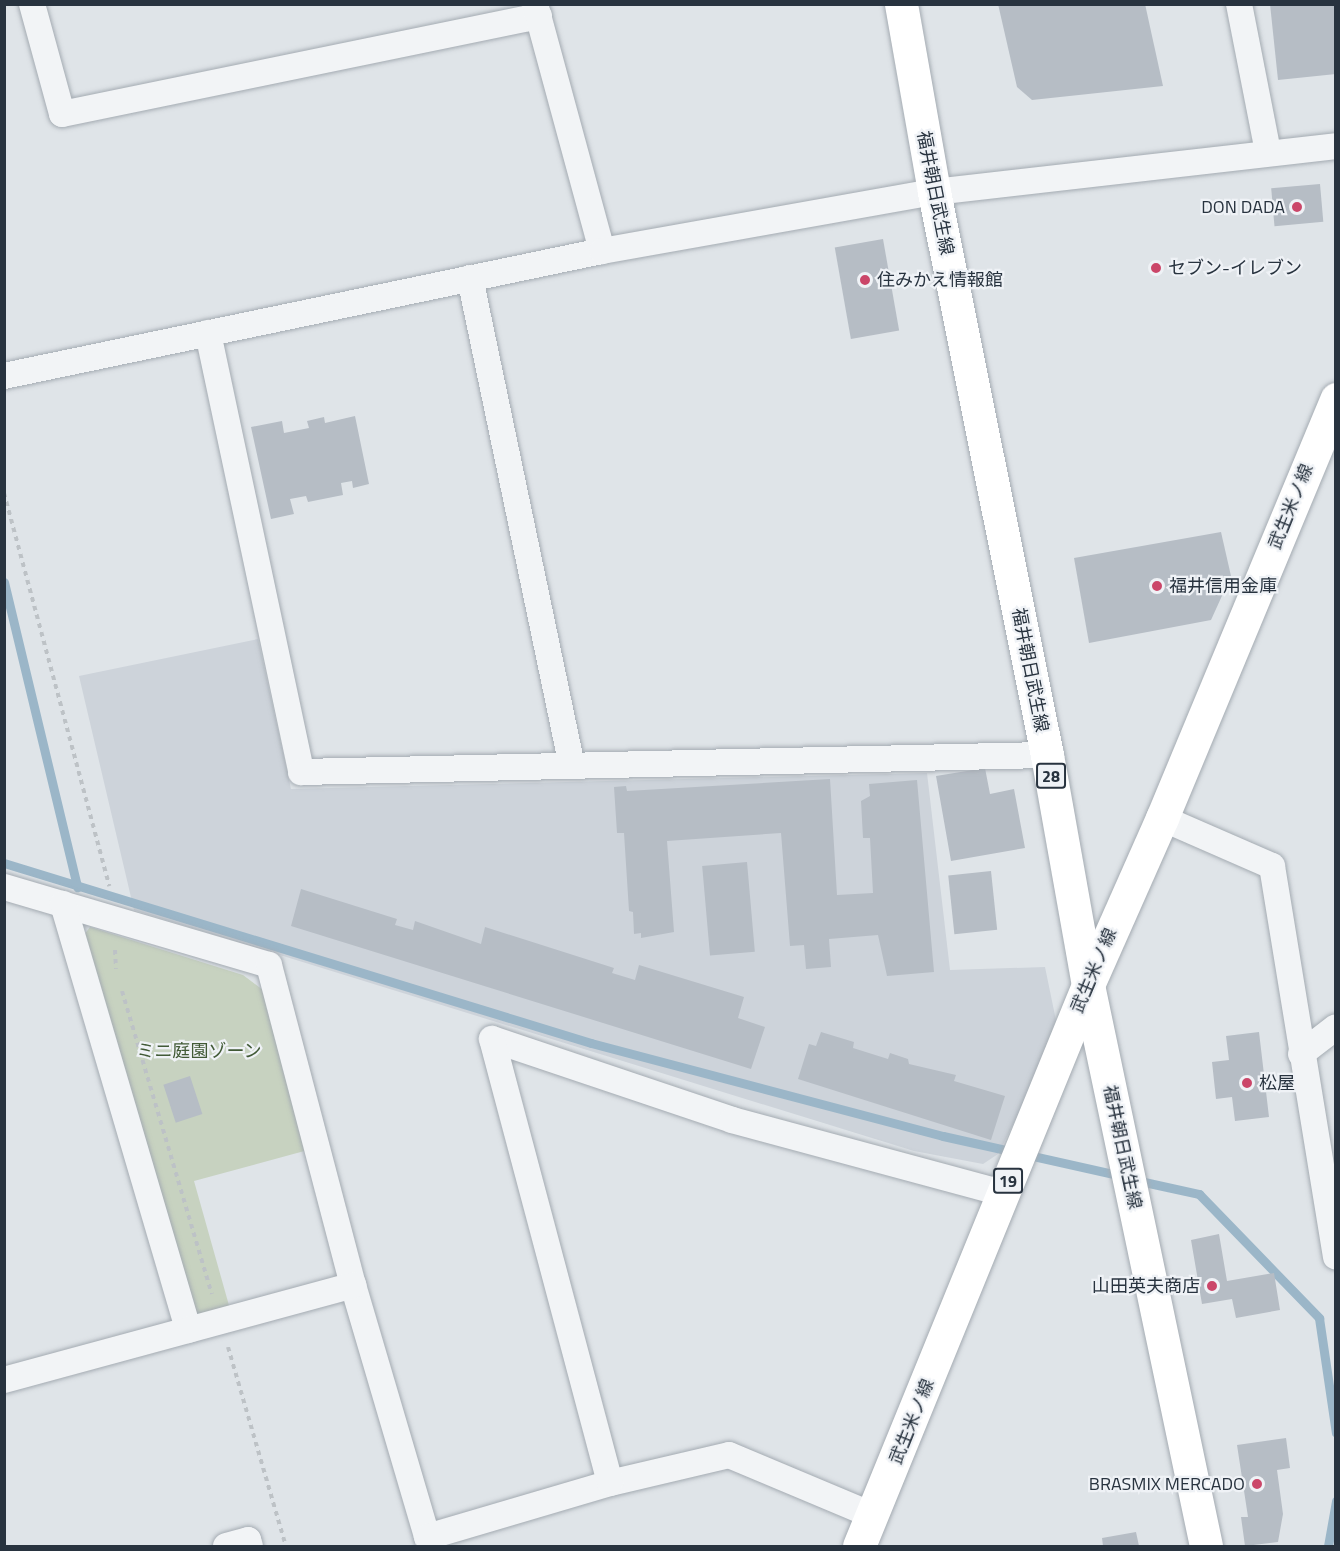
<!DOCTYPE html>
<meta charset="utf-8">
<style>
body{margin:0}
#map{position:relative;width:1340px;height:1551px;overflow:hidden;background:#dfe4e8;font-family:"Titillium Web","Noto Sans JP",sans-serif}
div>[style]{position:absolute}
[style*='--x']{left:calc(var(--x)*1px);top:calc(var(--y)*1px);width:calc(var(--w)*1px);rotate:calc(var(--a)*1deg)}
.built>*{inset:0;background:#cdd3da}
.green>*{inset:0;background:#c7d2c0}
.stream>*{height:9px;margin:-4.5px;padding:0 4.5px;transform-origin:4.5px;border-radius:4.5px;background:#9bb6c8}
.building>*{inset:0;background:#b6bdc5;transform-origin:0 0}
.path>*{height:4px;margin-top:-2px;transform-origin:0;background:repeating-linear-gradient(90deg,#bdc2c6 0 4.5px,transparent 0 9px)}
.roads{filter:drop-shadow(0 0 2px #a4abb2) drop-shadow(0 0 2px #a4abb2)}
.minor>*{height:26px;margin:-13px;padding:0 13px;transform-origin:13px;border-radius:13px;background:#f2f4f6}
.primary>*{height:33px;margin:-16.5px;padding:0 16.5px;transform-origin:16.5px;border-radius:16.5px;background:#fff}
.dots>*{width:16px;height:16px;translate:-50% -50%;box-sizing:border-box;border:3px solid #eff2f6;border-radius:50%}
span{translate:-50% -50%;white-space:nowrap;text-align:center;line-height:1.15;-webkit-text-stroke:4.5px #eff2f6;paint-order:stroke}
.shield-label span{padding:2px 4px;background:#eff2f6;border:2px solid;border-radius:4px;-webkit-text-stroke-width:0}
.shield-label{font-size:16px;color:#28333f;font-weight:700}
.street-label{font-size:18px;color:#28333f}
.poi-label{font-size:18px;color:#28333f}
.right{translate:-100% -50%;text-align:right}
.left{translate:0 -50%;text-align:left}
.park-label{font-size:18px;color:#415a36}
.frame{position:absolute;inset:0;border:6px solid #28333f;pointer-events:none}
</style>
<div id="map">
<div class="built">
<div style="clip-path:polygon(258px 639px,291px 789px,927px 773px,950px 970px,1045px 967px,1059px 1035px,998px 1154px,983px 1164px,914px 1151px,134px 910px,79px 676px)"></div>
</div>
<div class="green">
<div style="clip-path:polygon(90px 927px,243px 975px,267px 993px,308px 1150px,194px 1181px,230px 1309px,195px 1319px,81px 939px)"></div>
</div>
<div class="stream">
<div style="--x:4;--y:582;--w:314;--a:76.5"></div>
<div style="--x:4;--y:863;--w:614;--a:17.05"></div>
<div style="--x:591;--y:1043;--w:364;--a:14.8"></div>
<div style="--x:943;--y:1136;--w:183;--a:12.6"></div>
<div style="--x:1135;--y:1180;--w:66;--a:12.3"></div>
<div style="--x:1199;--y:1194;--w:173;--a:45.9"></div>
<div style="--x:1319;--y:1318;--w:116;--a:81.6"></div>
<div style="--x:1328;--y:1546;--w:46;--a:-79.9"></div>
</div>
<div class="building">
<div style="clip-path:polygon(998px 4px,1145px 4px,1163px 86px,1032px 100px,1017px 87px)"></div>
<div style="clip-path:polygon(1270px 4px,1336px 4px,1336px 74px,1278px 80px)"></div>
<div style="left:1320px;top:184px;width:38px;height:49px;rotate:85deg"></div>
<div style="left:883px;top:239px;width:93px;height:49px;rotate:80deg"></div>
<div style="clip-path:polygon(355px 416px,369px 484px,353px 488px,352px 481px,341px 483px,343px 495px,308px 502px,306px 496px,290px 499px,294px 514px,271px 519px,251px 427px,282px 421px,284px 433px,309px 428px,307px 421px,324px 417px,325px 423px)"></div>
<div style="clip-path:polygon(1221px 532px,1231px 576px,1211px 620px,1089px 643px,1074px 558px)"></div>
<div style="clip-path:polygon(985px 768px,990px 794px,1014px 789px,1025px 848px,951px 861px,936px 776px)"></div>
<div style="clip-path:polygon(830px 779px,837px 895px,873px 893px,870px 838px,863px 838px,861px 801px,870px 796px,869px 784px,917px 780px,934px 972px,887px 976px,878px 935px,829px 939px,831px 967px,806px 969px,804px 945px,790px 946px,781px 833px,667px 841px,674px 932px,641px 938px,641px 933px,634px 934px,633px 912px,629px 911px,624px 833px,617px 833px,614px 787px,626px 786px,627px 791px)"></div>
<div style="left:747px;top:862px;width:90px;height:45px;rotate:85deg"></div>
<div style="left:991px;top:871px;width:59px;height:43px;rotate:84deg"></div>
<div style="clip-path:polygon(301px 889px,397px 919px,395px 925px,413px 930px,415px 921px,481px 944px,485px 927px,614px 968px,612px 973px,635px 980px,639px 965px,744px 997px,738px 1018px,765px 1027px,751px 1069px,291px 926px)"></div>
<div style="clip-path:polygon(821px 1032px,854px 1042px,853px 1048px,888px 1059px,890px 1053px,908px 1059px,909px 1064px,956px 1075px,954px 1081px,1005px 1096px,991px 1140px,798px 1079px,809px 1044px,816px 1046px)"></div>
<div style="clip-path:polygon(1259px 1032px,1269px 1117px,1235px 1121px,1232px 1097px,1216px 1099px,1212px 1062px,1229px 1060px,1226px 1036px)"></div>
<div style="left:190px;top:1076px;width:40px;height:28px;rotate:72deg"></div>
<div style="clip-path:polygon(1219px 1234px,1227px 1281px,1274px 1273px,1280px 1310px,1236px 1318px,1232px 1299px,1202px 1304px,1191px 1240px)"></div>
<div style="clip-path:polygon(1286px 1438px,1290px 1468px,1277px 1470px,1283px 1514px,1278px 1542px,1245px 1546px,1241px 1517px,1248px 1517px,1237px 1445px)"></div>
<div style="clip-path:polygon(1136px 1532px,1139px 1546px,1103px 1546px,1102px 1538px)"></div>
</div>
<div class="path">
<div style="--x:4;--y:493;--w:407;--a:75"></div>
<div style="--x:115;--y:950;--w:19;--a:87"></div>
<div style="--x:122;--y:991;--w:316;--a:73.5"></div>
<div style="--x:228;--y:1347;--w:207;--a:73.8"></div>
</div>
<div class="roads">
<div class="minor">
<div style="--x:32;--y:4;--w:114;--a:74.7"></div>
<div style="--x:62;--y:114;--w:487;--a:-11.6"></div>
<div style="--x:535;--y:4;--w:256;--a:74.8"></div>
<div style="--x:1239;--y:4;--w:151;--a:78.9"></div>
<div style="--x:470;--y:278;--w:495;--a:78.2"></div>
<div style="--x:208;--y:333;--w:449;--a:78"></div>
<div style="--x:301;--y:772;--w:746;--a:-1.31"></div>
<div style="--x:4;--y:376;--w:611;--a:-11.81"></div>
<div style="--x:602;--y:251;--w:337;--a:-10.1"></div>
<div style="--x:934;--y:192;--w:405;--a:-6.5"></div>
<div style="--x:1162;--y:818;--w:120;--a:23.6"></div>
<div style="--x:1272;--y:866;--w:396;--a:80.7"></div>
<div style="--x:4;--y:887;--w:276;--a:16.4"></div>
<div style="--x:269;--y:965;--w:331;--a:75.3"></div>
<div style="--x:353;--y:1285;--w:263;--a:73.6"></div>
<div style="--x:427;--y:1537;--w:191;--a:-16.4"></div>
<div style="--x:610;--y:1483;--w:122;--a:-13.2"></div>
<div style="--x:729;--y:1455;--w:157;--a:22.8"></div>
<div style="--x:63;--y:904;--w:444;--a:73.6"></div>
<div style="--x:492;--y:1039;--w:253;--a:18.6"></div>
<div style="--x:732;--y:1120;--w:281;--a:15.1"></div>
<div style="--x:492;--y:1039;--w:459;--a:75.1"></div>
<div style="--x:1301;--y:1054;--w:44;--a:-37.6"></div>
<div style="--x:4;--y:1380;--w:362;--a:-15.2"></div>
<div style="--x:226;--y:1546;--w:23;--a:-15"></div>
<div style="--x:248;--y:1540;--w:6;--a:72"></div>
</div>
<div class="primary">
<div style="--x:901;--y:4;--w:191;--a:80"></div>
<div style="--x:934;--y:192;--w:574;--a:78.65"></div>
<div style="--x:1047;--y:755;--w:234;--a:79.9"></div>
<div style="--x:1088;--y:985;--w:573;--a:78.12"></div>
<div style="--x:859;--y:1546;--w:606;--a:-67.79"></div>
<div style="--x:1088;--y:985;--w:183;--a:-66.1"></div>
<div style="--x:1162;--y:818;--w:454;--a:-67.4"></div>
</div>
</div>
<div class="dots">
<div style="left:1297px;top:207px;background:#cb4669"></div>
<div style="left:1156px;top:268px;background:#cb4669"></div>
<div style="left:865px;top:280px;background:#cb4669"></div>
<div style="left:1157px;top:586px;background:#cb4669"></div>
<div style="left:1247px;top:1083px;background:#cb4669"></div>
<div style="left:1212px;top:1286px;background:#cb4669"></div>
<div style="left:1257px;top:1484px;background:#cb4669"></div>
</div>
<div class="shield-label">
<span style="left:1051px;top:776px">28</span>
<span style="left:1008px;top:1181px">19</span>
</div>
<div class="street-label">
<span style="left:935px;top:193px;rotate:79deg">福井朝日武生線</span>
<span style="left:1291px;top:507px;rotate:-68deg">武生米ノ線</span>
<span style="left:1030px;top:670px;rotate:79deg">福井朝日武生線</span>
<span style="left:1094px;top:971px;rotate:-67deg">武生米ノ線</span>
<span style="left:1122px;top:1147px;rotate:78deg">福井朝日武生線</span>
<span style="left:912px;top:1422px;rotate:-68deg">武生米ノ線</span>
</div>
<div class="poi-label">
<span class="right" style="left:1285px;top:207px">DON DADA</span>
<span class="left" style="left:1168px;top:268px">セブン-イレブン</span>
<span class="left" style="left:877px;top:280px">住みかえ情報館</span>
<span class="left" style="left:1169px;top:586px">福井信用金庫</span>
<span class="left" style="left:1259px;top:1083px">松屋</span>
<span class="right" style="left:1200px;top:1286px">山田英夫商店</span>
<span class="right" style="left:1245px;top:1484px">BRASMIX MERCADO</span>
</div>
<div class="park-label">
<span style="left:199px;top:1051px">ミニ庭園ゾーン</span>
</div>
<div class="frame"></div>
</div>
